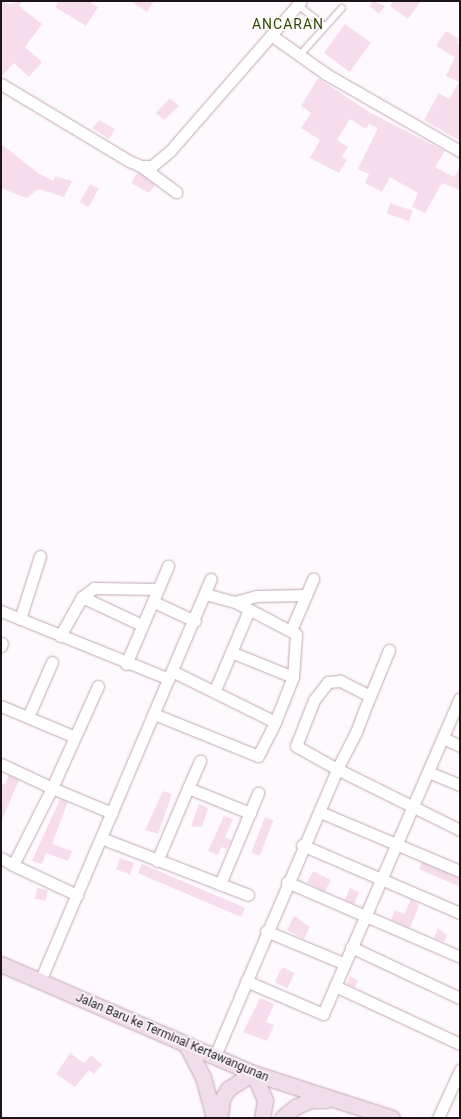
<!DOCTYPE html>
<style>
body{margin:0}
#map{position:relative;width:461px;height:1119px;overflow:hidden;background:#fef9fc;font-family:Roboto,sans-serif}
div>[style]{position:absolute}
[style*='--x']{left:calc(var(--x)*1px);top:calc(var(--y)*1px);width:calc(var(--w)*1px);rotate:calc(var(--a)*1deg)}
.building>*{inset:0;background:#f7ddec;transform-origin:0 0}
.roads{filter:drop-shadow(0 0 1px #c0a7b5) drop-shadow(0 0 1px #c0a7b5)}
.lane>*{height:5.5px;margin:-2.75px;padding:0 2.75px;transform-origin:2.75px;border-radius:2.75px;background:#fff}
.street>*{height:11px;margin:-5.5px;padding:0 5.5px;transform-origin:5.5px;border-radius:5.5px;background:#fff}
.secondary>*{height:15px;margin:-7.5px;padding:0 7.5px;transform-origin:7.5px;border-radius:7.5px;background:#f0dde9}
span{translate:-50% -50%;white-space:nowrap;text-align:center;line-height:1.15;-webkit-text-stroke:3px #fef9fc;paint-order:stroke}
.street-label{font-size:12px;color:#1c1419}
.quarter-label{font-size:14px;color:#2c4c06;letter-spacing:1px}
.frame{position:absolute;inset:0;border:2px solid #1c1419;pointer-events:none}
</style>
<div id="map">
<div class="building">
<div style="clip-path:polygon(1px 1px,9px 4px,22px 1px,19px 6px,42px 24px,25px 47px,42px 62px,29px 77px,14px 63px,1px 77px)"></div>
<div style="clip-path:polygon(59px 1px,88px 1px,98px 7px,86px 26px,55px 7px)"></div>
<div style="clip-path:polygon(131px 1px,154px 1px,147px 12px)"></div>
<div style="clip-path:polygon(374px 1px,385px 6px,379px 14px,369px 6px)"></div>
<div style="clip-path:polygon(393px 1px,421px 1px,408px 19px,390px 6px)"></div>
<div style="left:345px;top:24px;width:32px;height:36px;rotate:36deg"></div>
<div style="clip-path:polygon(446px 31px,459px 39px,457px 43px,460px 45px,460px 141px,424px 120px,439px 93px,449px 99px,459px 82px,446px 76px,455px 57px,436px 46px)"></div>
<div style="clip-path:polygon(318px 78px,369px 112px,445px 151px,435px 167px,454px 177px,460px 165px,460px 190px,442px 183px,425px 213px,412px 207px,418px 193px,390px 177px,382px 192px,365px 183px,369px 174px,358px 169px,378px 128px,369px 124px,366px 129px,350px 119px,337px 140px,348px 147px,342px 157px,347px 160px,339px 173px,310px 158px,320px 140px,301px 128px,311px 113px,301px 106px)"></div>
<div style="clip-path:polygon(170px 98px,179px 106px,164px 120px,156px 113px)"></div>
<div style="clip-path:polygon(99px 120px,115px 129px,109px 139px,92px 128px)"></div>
<div style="clip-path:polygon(1px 144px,38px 173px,53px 181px,55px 176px,72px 181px,64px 197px,39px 189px,26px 198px,1px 188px)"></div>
<div style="clip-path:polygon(138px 172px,155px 185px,149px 193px,131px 183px)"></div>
<div style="left:90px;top:184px;width:10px;height:21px;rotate:29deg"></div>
<div style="left:390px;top:203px;width:24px;height:11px;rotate:19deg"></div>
<div style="clip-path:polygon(9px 775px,19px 780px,1px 822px,1px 783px,5px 784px)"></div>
<div style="clip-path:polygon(163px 791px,172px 794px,158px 834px,145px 830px)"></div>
<div style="clip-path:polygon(60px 799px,68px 802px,52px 844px,72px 851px,68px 861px,46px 853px,42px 864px,32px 861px)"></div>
<div style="clip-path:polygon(199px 804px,208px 808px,202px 827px,191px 826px)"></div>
<div style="clip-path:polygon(224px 816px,233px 819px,225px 837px,231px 840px,227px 849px,221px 847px,218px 855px,208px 851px)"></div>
<div style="left:265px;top:817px;width:9px;height:38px;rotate:21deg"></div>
<div style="left:120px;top:858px;width:15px;height:12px;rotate:20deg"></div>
<div style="clip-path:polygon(422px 862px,460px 878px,460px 887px,419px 869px)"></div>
<div style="left:142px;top:864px;width:112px;height:10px;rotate:23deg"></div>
<div style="left:313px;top:871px;width:20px;height:13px;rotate:27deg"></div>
<div style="left:37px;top:888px;width:11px;height:11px;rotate:10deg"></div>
<div style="left:350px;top:888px;width:10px;height:13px;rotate:24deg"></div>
<div style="clip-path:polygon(411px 899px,419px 905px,410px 928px,391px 920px,395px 910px,404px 914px)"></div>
<div style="clip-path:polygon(294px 916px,310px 927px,304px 939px,287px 930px)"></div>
<div style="clip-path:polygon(438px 928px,447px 935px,444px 942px,434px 938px)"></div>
<div style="left:282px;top:967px;width:14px;height:17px;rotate:25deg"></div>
<div style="clip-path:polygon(350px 976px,358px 980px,355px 988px,347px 984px)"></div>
<div style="clip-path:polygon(260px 998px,274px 1004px,266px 1022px,274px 1025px,267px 1041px,243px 1032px)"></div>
<div style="clip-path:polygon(70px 1053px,84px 1063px,91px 1055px,102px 1065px,94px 1074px,89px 1070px,75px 1087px,56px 1074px)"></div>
</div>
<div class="roads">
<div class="lane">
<div style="--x:298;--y:5;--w:34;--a:38"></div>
<div style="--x:299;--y:56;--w:64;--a:-48.1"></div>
</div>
<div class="street">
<div style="--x:271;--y:35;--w:67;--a:35.3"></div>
<div style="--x:326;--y:74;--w:155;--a:29.9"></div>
<div style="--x:1;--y:84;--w:149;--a:31"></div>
<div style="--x:129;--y:161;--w:13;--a:23"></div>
<div style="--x:141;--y:166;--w:11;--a:0"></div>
<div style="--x:152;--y:166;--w:23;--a:-40"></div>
<div style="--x:170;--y:151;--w:199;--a:-48.9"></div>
<div style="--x:141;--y:166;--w:44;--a:36.6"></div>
<div style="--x:82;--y:597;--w:66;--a:25"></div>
<div style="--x:154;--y:602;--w:45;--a:24.9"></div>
<div style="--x:235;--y:602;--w:22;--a:-16"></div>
<div style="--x:256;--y:596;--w:50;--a:-1.1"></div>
<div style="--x:1;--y:611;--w:181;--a:22"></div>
<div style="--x:20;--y:619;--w:66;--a:-72.4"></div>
<div style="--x:291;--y:630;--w:56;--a:-66.7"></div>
<div style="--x:60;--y:636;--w:45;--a:-60.6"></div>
<div style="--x:82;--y:597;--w:15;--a:-37"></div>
<div style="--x:94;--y:588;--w:64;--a:0.9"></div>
<div style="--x:1;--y:646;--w:3;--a:-72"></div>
<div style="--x:231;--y:652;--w:67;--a:22"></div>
<div style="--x:126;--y:664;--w:107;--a:-66.8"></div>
<div style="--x:172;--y:671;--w:115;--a:26.3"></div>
<div style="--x:98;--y:686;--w:112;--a:114.3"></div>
<div style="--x:52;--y:788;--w:65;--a:22.6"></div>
<div style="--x:215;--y:690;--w:87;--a:-67"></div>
<div style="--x:370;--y:696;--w:34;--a:-153"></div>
<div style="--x:340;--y:681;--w:12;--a:175"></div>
<div style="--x:328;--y:682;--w:23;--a:128"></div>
<div style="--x:314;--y:700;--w:49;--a:111.4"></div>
<div style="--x:296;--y:746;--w:47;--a:29.3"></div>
<div style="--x:337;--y:769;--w:42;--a:-62.8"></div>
<div style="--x:356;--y:732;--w:22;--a:-69"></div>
<div style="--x:364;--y:711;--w:66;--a:-67.7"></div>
<div style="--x:1;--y:706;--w:80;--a:22.7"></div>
<div style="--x:154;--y:714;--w:112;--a:22"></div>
<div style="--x:258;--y:756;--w:38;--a:-63"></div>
<div style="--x:275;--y:722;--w:48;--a:-68.2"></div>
<div style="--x:293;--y:677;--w:43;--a:-86"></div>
<div style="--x:296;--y:634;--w:69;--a:-152.3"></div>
<div style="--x:235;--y:602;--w:31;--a:-165"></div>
<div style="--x:28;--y:717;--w:60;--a:-66.4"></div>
<div style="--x:443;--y:738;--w:19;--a:25"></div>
<div style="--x:1;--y:764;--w:56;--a:25.2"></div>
<div style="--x:52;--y:788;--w:86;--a:116.9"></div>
<div style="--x:13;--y:865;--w:71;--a:25.1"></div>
<div style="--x:428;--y:772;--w:35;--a:22"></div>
<div style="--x:188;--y:788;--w:30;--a:-66"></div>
<div style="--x:320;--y:812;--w:152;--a:22.9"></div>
<div style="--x:101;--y:838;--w:128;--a:21.1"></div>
<div style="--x:220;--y:884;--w:99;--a:-67.3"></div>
<div style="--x:302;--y:845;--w:172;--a:23.3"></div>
<div style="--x:1;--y:858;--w:14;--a:30"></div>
<div style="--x:157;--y:861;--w:79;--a:-67"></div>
<div style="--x:188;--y:788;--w:67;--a:22"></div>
<div style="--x:287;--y:882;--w:189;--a:23.4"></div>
<div style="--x:220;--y:884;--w:30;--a:21"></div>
<div style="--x:266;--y:931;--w:83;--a:22.6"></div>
<div style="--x:351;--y:947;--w:120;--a:25.1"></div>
<div style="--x:40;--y:981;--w:437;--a:-67"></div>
<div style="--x:246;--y:981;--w:84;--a:23.2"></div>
<div style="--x:323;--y:1014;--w:344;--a:-66.6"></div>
<div style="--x:335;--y:986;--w:138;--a:24.9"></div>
<div style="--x:214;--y:1058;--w:314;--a:-66.9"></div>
<div style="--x:337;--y:769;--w:137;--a:26.4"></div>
<div style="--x:438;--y:1118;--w:53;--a:-65.4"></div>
</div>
<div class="secondary">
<div style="--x:1;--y:964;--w:275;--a:23.4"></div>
<div style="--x:253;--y:1073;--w:146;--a:17.9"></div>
<div style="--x:187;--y:1046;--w:35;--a:63"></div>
<div style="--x:203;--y:1077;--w:42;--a:75"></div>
<div style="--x:220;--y:1118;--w:19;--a:-84"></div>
<div style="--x:222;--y:1099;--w:12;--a:-59"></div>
<div style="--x:228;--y:1089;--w:30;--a:-33"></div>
<div style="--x:253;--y:1073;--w:30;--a:66"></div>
<div style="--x:265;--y:1100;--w:18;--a:99"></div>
<div style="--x:282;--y:1118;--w:17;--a:-40"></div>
<div style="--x:295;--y:1107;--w:17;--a:-24"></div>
<div style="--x:311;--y:1100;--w:15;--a:0"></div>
</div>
</div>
<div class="street-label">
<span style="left:172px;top:1038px;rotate:23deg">Jalan Baru ke Terminal Kertawangunan</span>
</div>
<div class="quarter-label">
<span style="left:288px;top:24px">ANCARAN</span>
</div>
<div class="frame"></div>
</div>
